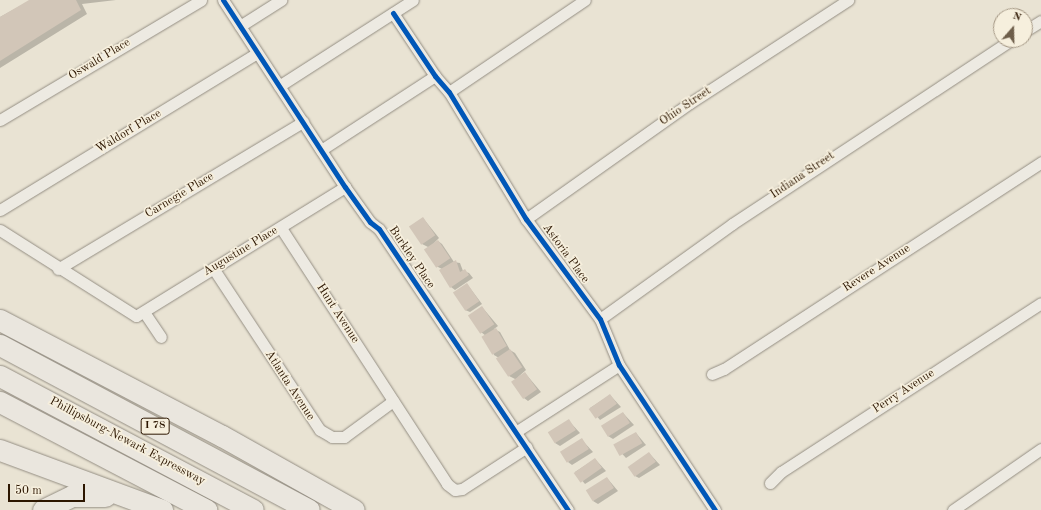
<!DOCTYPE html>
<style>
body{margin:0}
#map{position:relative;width:1041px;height:510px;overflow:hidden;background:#e9e3d3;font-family:"Old Standard TT",serif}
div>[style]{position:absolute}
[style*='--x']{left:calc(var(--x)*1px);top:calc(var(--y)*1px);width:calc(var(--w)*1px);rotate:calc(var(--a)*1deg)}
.shadow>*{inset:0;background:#0003}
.building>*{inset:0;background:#d2c6b8;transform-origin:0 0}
.roads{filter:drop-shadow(0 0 1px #948e83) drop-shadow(0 0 1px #948e83)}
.street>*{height:11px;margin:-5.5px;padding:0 5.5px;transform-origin:5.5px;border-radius:5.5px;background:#edeae2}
.highway>*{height:21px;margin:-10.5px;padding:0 10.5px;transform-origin:10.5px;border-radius:10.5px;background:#eae6de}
.cycleway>*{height:5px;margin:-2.5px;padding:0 2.5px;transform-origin:2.5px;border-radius:2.5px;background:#0057b8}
span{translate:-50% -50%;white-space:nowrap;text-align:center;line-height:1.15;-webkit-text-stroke:3.5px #f6efdd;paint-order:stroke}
.shield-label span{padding:1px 3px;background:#f6efdd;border:1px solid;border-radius:3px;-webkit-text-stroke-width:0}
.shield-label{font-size:11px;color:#2c1600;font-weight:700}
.street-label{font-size:12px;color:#2c1600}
.north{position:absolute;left:993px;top:8px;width:40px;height:40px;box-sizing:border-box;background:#f6efdd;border:1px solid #a59885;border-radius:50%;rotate:20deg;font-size:11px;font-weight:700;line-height:16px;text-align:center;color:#2c1600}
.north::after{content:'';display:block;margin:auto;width:14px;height:18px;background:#6e5e4a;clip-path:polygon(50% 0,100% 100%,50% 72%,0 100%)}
.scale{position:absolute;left:8px;top:484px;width:77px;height:18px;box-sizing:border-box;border:2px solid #2c1600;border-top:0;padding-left:5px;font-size:12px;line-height:14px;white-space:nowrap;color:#2c1600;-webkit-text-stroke:3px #f6efdd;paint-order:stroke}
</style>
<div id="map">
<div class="shadow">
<div style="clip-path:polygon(31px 0,116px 0,82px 4px,87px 14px,0 68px,0 17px)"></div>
<div style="clip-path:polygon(423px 218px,439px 238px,433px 244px,438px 241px,442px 244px,454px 262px,460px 263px,463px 271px,469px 273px,473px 278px,455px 290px,451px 287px,442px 269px,436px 266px,428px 247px,422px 244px)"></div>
<div style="clip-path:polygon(467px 284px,482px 304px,470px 312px,465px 310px)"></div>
<div style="clip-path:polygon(482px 307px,498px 326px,494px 329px,500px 332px,510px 350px,515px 353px,526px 370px,517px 378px,525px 373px,541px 392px,528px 401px,524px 398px,515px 379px,509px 376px,499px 358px,494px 355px,486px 336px,481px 332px)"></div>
<div style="clip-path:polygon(610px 395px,621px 407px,600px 420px,590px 408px)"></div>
<div style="clip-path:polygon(623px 413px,634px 425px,613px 439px,608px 436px)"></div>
<div style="clip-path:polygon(569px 421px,580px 433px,560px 446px,555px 443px)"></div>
<div style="clip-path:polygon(636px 433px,646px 445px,626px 458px,615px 446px)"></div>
<div style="clip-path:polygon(582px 440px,593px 452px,572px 465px,568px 462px)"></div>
<div style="clip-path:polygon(649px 453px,660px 465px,639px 478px,635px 476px)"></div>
<div style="clip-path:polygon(595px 459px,606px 471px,585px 484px,575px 472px)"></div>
<div style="clip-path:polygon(607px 478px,618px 491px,598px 504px,593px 501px)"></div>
</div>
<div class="building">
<div style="clip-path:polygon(29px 0,76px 0,81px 10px,0 61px,0 17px)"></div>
<div style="left:423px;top:217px;width:22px;height:17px;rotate:56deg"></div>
<div style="left:438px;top:240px;width:22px;height:17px;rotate:56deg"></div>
<div style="clip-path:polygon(456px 260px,460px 272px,465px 269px,469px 275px,450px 288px,439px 270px)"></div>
<div style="left:467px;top:283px;width:22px;height:17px;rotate:56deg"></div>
<div style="left:482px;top:306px;width:22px;height:17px;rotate:56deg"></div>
<div style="left:496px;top:328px;width:21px;height:17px;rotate:59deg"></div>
<div style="left:510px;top:349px;width:22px;height:17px;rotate:56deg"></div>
<div style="left:525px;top:372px;width:21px;height:17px;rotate:55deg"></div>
<div style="left:610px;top:394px;width:12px;height:26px;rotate:55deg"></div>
<div style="left:623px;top:412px;width:13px;height:26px;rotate:58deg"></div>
<div style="left:569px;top:419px;width:13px;height:25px;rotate:58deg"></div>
<div style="left:636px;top:432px;width:13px;height:26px;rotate:61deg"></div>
<div style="left:582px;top:438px;width:13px;height:26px;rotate:58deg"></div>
<div style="left:649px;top:452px;width:12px;height:26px;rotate:55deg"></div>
<div style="left:595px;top:458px;width:12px;height:26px;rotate:55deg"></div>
<div style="left:607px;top:477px;width:13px;height:25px;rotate:58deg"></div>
</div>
<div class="roads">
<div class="street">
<div style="--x:223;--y:0;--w:223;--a:56.9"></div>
<div style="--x:345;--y:187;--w:43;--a:54.5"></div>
<div style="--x:370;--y:222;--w:11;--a:38"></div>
<div style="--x:379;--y:229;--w:339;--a:56.1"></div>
<div style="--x:393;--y:13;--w:76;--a:56.3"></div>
<div style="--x:435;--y:76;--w:21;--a:49"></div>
<div style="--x:449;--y:92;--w:149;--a:58.8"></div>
<div style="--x:526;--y:219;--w:124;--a:53.5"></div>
<div style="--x:600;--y:319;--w:50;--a:67.6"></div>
<div style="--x:619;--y:365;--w:174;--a:56.5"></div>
<div style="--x:240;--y:26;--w:49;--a:-32.4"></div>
<div style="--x:1025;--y:31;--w:19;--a:-32"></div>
<div style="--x:279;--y:86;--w:159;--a:-32.7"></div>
<div style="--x:449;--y:92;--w:164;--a:-34.1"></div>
<div style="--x:0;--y:120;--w:234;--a:-30.8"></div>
<div style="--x:321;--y:150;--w:136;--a:-33"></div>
<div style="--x:0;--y:210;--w:301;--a:-31.4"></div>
<div style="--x:526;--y:219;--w:201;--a:-35.3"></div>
<div style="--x:690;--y:103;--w:189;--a:-33.1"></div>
<div style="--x:281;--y:228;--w:305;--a:57"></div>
<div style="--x:447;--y:484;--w:10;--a:37"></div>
<div style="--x:455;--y:490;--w:7;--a:-8"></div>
<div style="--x:462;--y:489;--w:77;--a:-32.9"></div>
<div style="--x:0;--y:230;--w:161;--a:32.3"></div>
<div style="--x:136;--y:316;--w:246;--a:-31.7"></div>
<div style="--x:213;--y:268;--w:194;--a:56.6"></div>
<div style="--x:320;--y:430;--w:14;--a:30"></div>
<div style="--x:332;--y:437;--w:12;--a:0"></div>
<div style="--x:344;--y:437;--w:61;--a:-36.3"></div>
<div style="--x:58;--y:269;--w:286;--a:-31"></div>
<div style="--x:144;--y:312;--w:30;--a:56"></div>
<div style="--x:600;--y:319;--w:163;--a:-35.7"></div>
<div style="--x:732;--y:224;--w:334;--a:-33.4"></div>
<div style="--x:712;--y:374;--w:13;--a:-23"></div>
<div style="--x:724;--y:369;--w:379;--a:-33.1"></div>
<div style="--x:517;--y:431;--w:121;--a:-32.9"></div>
<div style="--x:770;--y:483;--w:16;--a:-45"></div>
<div style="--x:781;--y:472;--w:310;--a:-33"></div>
<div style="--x:953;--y:510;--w:107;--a:-34.7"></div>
</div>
<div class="highway">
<div style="--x:0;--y:320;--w:250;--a:27.6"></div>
<div style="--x:222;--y:436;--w:151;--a:29.3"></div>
<div style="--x:0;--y:345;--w:350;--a:28.1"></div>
<div style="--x:0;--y:376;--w:286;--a:27.9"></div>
<div style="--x:0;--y:402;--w:233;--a:27.6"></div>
<div style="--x:0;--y:450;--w:173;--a:20.3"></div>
<div style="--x:43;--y:510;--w:32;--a:-26"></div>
<div style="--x:72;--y:496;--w:33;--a:0"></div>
</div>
</div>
<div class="cycleway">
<div style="--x:223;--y:0;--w:223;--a:56.9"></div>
<div style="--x:345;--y:187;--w:43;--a:54.5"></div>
<div style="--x:370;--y:222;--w:11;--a:38"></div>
<div style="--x:379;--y:229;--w:339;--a:56.1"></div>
<div style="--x:393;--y:13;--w:76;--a:56.3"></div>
<div style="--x:435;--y:76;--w:21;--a:49"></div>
<div style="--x:449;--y:92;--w:149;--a:58.8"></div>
<div style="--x:526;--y:219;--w:124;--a:53.5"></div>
<div style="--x:600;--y:319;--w:50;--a:67.6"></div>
<div style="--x:619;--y:365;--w:174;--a:56.5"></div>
</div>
<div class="shield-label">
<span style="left:155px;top:426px">I 78</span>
</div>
<div class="street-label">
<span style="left:100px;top:60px;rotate:-31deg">Oswald Place</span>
<span style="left:686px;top:107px;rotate:-34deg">Ohio Street</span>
<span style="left:129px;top:132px;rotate:-31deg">Waldorf Place</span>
<span style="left:803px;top:176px;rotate:-34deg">Indiana Street</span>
<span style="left:180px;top:196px;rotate:-31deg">Carnegie Place</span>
<span style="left:241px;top:252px;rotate:-31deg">Augustine Place</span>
<span style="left:565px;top:254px;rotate:54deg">Astoria Place</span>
<span style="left:411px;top:258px;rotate:56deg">Burkley Place</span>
<span style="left:877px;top:269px;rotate:-33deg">Revere Avenue</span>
<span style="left:337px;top:314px;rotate:57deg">Hunt Avenue</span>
<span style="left:289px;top:386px;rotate:57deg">Atlanta Avenue</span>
<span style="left:904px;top:392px;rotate:-33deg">Perry Avenue</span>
<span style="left:127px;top:442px;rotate:28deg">Phillipsburg-Newark Expressway</span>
</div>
<div class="north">N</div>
<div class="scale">50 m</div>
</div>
